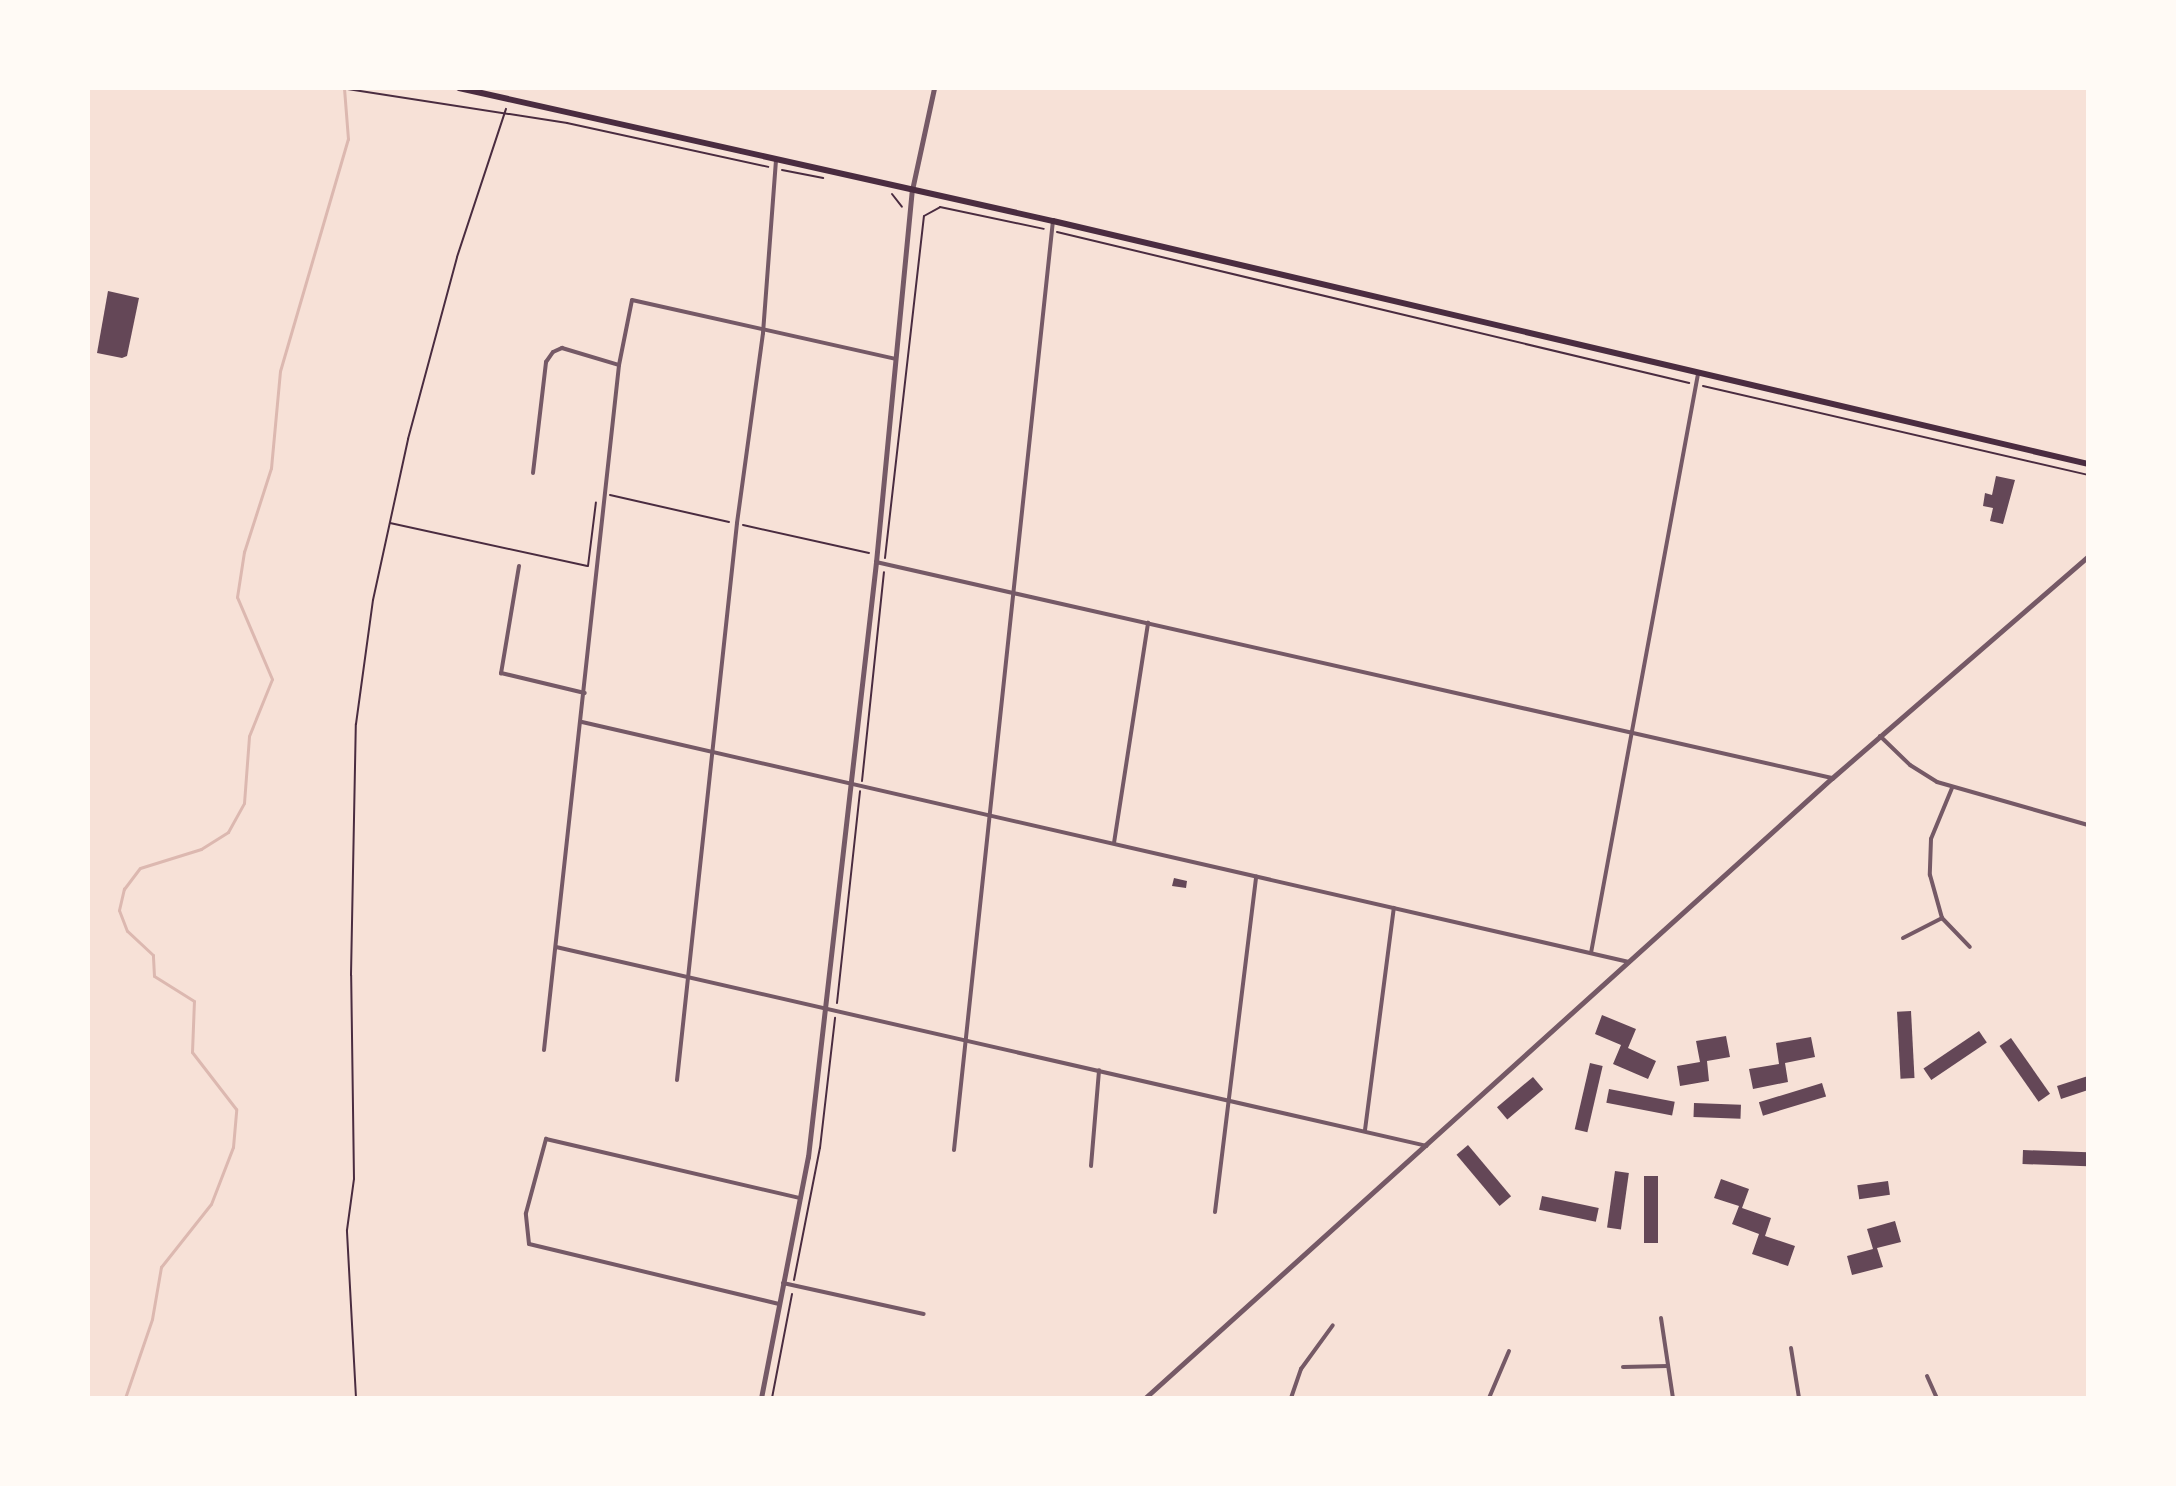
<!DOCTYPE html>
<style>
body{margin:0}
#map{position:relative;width:2176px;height:1486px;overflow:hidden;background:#f7e1d7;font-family:Lora,serif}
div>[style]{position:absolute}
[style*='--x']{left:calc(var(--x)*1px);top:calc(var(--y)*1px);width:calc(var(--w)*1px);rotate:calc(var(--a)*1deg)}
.stream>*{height:3px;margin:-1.5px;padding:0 1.5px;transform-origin:1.5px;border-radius:1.5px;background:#dcb8b0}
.building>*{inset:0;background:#644757;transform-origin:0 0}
.path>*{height:2px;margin:-1px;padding:0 1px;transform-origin:1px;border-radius:1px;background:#4a2c40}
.minor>*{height:4px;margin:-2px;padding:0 2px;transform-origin:2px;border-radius:2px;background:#755966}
.tertiary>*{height:5px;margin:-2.5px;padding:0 2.5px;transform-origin:2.5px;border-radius:2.5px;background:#755966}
.secondary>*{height:6px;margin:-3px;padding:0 3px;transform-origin:3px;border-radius:3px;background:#4a2c40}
span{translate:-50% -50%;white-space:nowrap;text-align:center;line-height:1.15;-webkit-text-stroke:6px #fffaf5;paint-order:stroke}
.frame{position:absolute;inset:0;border:90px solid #fffaf5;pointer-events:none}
</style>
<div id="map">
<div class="stream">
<div style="--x:125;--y:1398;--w:83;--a:-71.1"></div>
<div style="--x:152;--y:1319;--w:53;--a:-80.2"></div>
<div style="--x:161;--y:1267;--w:80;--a:-51.6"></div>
<div style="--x:211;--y:1204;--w:61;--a:-68.9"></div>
<div style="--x:233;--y:1147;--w:38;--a:-85"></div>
<div style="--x:236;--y:1109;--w:72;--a:-127.7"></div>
<div style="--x:192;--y:1052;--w:51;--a:-87.8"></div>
<div style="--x:194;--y:1001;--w:47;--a:-148"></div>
<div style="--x:154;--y:976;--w:21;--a:-93"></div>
<div style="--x:153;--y:955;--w:35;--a:-137"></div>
<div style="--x:127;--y:931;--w:22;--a:-111"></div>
<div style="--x:119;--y:910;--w:22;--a:-77"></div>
<div style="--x:124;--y:889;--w:26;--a:-53"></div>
<div style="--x:140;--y:868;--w:64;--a:-17.3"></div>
<div style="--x:201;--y:849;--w:32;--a:-32"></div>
<div style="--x:228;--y:832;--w:33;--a:-61"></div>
<div style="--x:244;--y:803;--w:67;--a:-85.7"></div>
<div style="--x:249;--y:736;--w:61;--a:-68"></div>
<div style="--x:272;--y:679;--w:89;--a:-113.1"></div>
<div style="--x:237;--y:597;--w:46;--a:-81.2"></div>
<div style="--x:244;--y:552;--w:88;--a:-72.2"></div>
<div style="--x:271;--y:468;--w:97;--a:-84.7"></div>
<div style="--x:280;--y:371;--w:242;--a:-73.7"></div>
<div style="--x:348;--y:139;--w:51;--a:-94.5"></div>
</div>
<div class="building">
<div style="clip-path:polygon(108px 291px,139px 298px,127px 356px,122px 358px,97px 353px)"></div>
<div style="clip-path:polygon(1996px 476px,2015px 480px,2003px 524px,1990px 521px,1993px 508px,1983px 506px,1985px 493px,1992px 495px)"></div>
<div style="clip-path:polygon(1174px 878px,1187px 881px,1186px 888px,1172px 886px)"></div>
<div style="left:1911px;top:1011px;width:67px;height:14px;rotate:87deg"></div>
<div style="clip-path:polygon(1602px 1015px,1636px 1029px,1628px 1048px,1656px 1061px,1648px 1079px,1613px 1064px,1621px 1045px,1595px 1034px)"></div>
<div style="left:1979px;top:1031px;width:14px;height:67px;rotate:56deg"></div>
<div style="clip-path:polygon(1726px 1036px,1730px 1057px,1707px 1061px,1709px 1081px,1680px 1086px,1677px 1066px,1700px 1062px,1696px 1041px)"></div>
<div style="clip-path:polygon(1811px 1037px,1815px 1057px,1785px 1063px,1788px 1082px,1753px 1089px,1749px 1069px,1779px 1064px,1776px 1043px)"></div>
<div style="left:2011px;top:1038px;width:68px;height:14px;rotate:55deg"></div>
<div style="left:1590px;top:1063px;width:13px;height:68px;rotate:13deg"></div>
<div style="clip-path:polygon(2088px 1076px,2088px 1090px,2061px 1099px,2057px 1086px)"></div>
<div style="left:1533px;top:1077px;width:16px;height:47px;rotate:50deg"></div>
<div style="left:1822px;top:1083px;width:14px;height:66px;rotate:73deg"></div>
<div style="left:1609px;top:1089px;width:67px;height:14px;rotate:11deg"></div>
<div style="left:1694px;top:1103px;width:47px;height:14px;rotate:2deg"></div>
<div style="left:1468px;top:1145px;width:67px;height:15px;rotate:50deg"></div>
<div style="left:2023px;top:1150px;width:65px;height:14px;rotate:2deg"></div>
<div style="left:1615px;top:1171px;width:14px;height:57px;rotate:8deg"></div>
<div style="left:1644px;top:1176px;width:14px;height:67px"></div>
<div style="clip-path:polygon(1721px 1179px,1749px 1189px,1742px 1208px,1771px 1218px,1765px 1236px,1795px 1246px,1788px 1266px,1752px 1254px,1759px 1234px,1732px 1224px,1739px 1206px,1714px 1198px)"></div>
<div style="left:1888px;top:1181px;width:14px;height:31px;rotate:82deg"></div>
<div style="left:1542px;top:1196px;width:58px;height:14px;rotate:12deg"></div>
<div style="clip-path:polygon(1895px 1221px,1901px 1242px,1877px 1248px,1883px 1267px,1852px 1275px,1847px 1256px,1873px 1249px,1867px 1229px)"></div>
</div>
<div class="path">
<div style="--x:341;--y:88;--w:229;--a:8.8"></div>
<div style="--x:567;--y:123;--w:206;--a:12.3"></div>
<div style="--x:523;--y:88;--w:10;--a:0"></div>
<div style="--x:782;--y:170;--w:42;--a:11"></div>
<div style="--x:892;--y:194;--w:16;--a:52"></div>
<div style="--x:1057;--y:232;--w:650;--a:13.44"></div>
<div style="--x:1703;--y:386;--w:395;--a:13"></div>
<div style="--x:610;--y:495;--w:122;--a:12.8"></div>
<div style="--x:390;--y:523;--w:202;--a:12.3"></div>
<div style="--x:743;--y:525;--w:129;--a:12.5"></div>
<div style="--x:885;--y:558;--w:344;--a:-83.5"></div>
<div style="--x:924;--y:216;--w:18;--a:-29"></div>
<div style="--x:940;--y:207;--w:106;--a:11.9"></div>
<div style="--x:588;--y:566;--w:64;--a:-82.9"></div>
<div style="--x:862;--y:781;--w:210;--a:-84"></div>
<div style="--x:837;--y:1003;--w:213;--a:-83.8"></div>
<div style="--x:794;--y:1280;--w:135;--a:-78.9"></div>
<div style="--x:820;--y:1148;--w:131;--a:-83.4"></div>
<div style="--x:356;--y:1398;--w:168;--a:-93.1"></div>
<div style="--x:347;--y:1230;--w:51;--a:-82.2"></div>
<div style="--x:354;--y:1179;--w:204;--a:-90.8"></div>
<div style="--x:351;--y:975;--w:251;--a:-88.9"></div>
<div style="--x:356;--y:724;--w:125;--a:-82.2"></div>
<div style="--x:373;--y:600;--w:165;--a:-77.7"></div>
<div style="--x:408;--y:439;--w:188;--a:-74.9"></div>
<div style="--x:457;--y:257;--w:156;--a:-71.7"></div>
<div style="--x:772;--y:1398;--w:106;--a:-79.1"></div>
</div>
<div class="minor">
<div style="--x:533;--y:473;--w:112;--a:-83.3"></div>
<div style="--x:546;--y:362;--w:12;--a:-55"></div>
<div style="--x:553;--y:352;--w:10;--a:-24"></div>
<div style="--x:562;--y:348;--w:59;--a:16.6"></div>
<div style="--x:876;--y:562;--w:980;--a:12.73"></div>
<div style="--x:519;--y:566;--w:109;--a:99.5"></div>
<div style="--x:501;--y:673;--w:86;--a:13.4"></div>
<div style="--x:582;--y:722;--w:1074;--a:12.91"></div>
<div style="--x:1880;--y:736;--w:42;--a:44"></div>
<div style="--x:1910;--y:765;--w:32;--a:32"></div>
<div style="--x:1937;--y:782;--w:157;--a:15.9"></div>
<div style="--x:1952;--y:788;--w:55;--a:112.4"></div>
<div style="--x:1931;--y:839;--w:36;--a:92"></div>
<div style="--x:1930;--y:875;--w:45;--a:74.4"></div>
<div style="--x:1942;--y:918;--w:40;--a:46"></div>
<div style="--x:1114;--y:843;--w:223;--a:-81.2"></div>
<div style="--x:1903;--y:938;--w:44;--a:-27.1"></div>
<div style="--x:556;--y:947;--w:893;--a:12.87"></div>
<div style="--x:1591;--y:953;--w:589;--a:-79.53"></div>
<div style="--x:544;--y:1050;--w:689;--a:-83.75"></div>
<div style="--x:619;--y:365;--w:66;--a:-78.7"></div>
<div style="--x:632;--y:300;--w:270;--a:12.6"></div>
<div style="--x:677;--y:1080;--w:560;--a:-83.85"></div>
<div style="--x:737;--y:523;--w:192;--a:-82.2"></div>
<div style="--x:763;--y:333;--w:173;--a:-85.7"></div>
<div style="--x:1365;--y:1130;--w:224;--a:-82.6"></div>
<div style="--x:954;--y:1150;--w:934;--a:-83.92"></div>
<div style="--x:1091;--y:1166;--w:96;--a:-85.2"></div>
<div style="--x:1215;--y:1212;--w:338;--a:-83"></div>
<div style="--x:783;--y:1283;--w:144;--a:12.4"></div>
<div style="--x:779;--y:1304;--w:257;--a:-166.5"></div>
<div style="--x:529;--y:1244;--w:31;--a:-96"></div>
<div style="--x:526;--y:1213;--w:77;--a:-74.9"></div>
<div style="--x:546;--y:1139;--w:261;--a:13.1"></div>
<div style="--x:1661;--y:1318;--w:81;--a:81.5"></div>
<div style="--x:1791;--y:1348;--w:51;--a:80.9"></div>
<div style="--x:1623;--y:1367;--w:45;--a:-1.3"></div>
<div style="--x:1927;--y:1376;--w:24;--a:66"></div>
<div style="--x:1291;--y:1398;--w:31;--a:-71"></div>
<div style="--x:1301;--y:1369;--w:54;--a:-54"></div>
<div style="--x:1489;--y:1398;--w:51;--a:-66.9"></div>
</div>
<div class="tertiary">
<div style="--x:761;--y:1398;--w:246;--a:-79"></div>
<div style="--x:808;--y:1157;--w:599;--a:-83.48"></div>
<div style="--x:876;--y:562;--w:374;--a:-84.5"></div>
<div style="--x:912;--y:190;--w:104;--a:-77.8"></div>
<div style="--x:1145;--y:1398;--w:925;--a:-42.07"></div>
<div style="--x:1832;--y:778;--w:339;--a:-40.9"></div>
</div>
<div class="secondary">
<div style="--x:459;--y:88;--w:609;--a:12.62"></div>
<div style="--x:1053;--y:221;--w:1063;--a:13.21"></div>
</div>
<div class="frame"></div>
</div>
